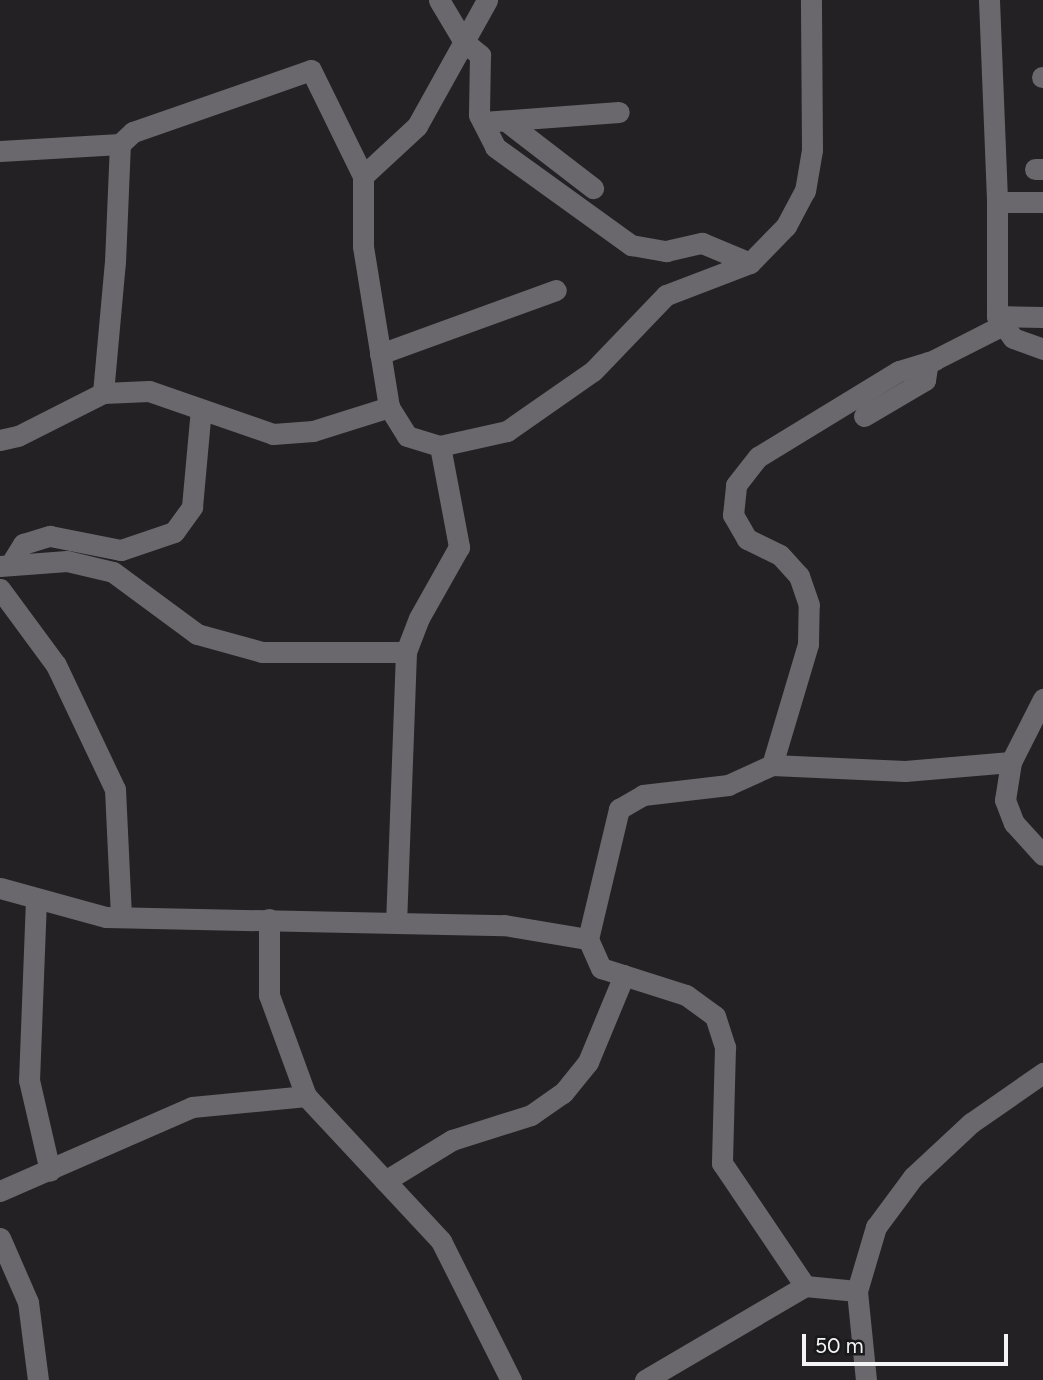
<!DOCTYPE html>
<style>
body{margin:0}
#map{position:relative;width:1043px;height:1380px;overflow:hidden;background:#232124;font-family:Figtree,sans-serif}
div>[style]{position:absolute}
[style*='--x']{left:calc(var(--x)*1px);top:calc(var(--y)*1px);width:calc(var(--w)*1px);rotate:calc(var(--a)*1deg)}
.minor>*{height:21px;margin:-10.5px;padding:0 10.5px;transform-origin:10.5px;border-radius:10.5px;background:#6a686c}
span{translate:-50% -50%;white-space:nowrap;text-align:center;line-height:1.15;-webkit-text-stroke:7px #19181b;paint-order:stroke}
.scale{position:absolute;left:802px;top:1334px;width:206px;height:32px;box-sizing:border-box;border:4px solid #f4f3f5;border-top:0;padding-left:9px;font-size:21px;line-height:24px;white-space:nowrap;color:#f4f3f5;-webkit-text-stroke:5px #19181b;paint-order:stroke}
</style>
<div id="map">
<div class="minor">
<div style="--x:439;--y:0;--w:49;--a:59.2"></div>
<div style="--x:464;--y:42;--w:21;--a:39"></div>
<div style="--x:480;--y:55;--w:60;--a:91"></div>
<div style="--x:479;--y:115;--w:36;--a:63"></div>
<div style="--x:495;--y:147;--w:168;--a:35.8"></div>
<div style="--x:631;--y:245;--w:36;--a:10"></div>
<div style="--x:666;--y:251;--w:37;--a:-13"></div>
<div style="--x:702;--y:243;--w:52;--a:22.6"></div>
<div style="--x:750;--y:263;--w:90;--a:159.1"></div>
<div style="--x:666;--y:295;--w:105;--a:133.8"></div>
<div style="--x:593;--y:371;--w:105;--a:145.1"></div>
<div style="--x:507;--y:431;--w:69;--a:167.4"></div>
<div style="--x:989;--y:0;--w:202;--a:87.7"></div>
<div style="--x:997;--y:202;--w:46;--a:0"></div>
<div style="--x:1042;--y:77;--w:1;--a:0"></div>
<div style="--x:506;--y:121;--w:110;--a:37.6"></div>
<div style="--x:483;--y:122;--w:136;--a:-4.2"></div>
<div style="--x:0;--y:151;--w:120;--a:-3.3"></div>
<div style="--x:120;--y:144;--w:18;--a:-43"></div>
<div style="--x:133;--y:132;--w:188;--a:-19.2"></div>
<div style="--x:311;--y:70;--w:118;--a:63.9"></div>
<div style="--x:1035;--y:169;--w:8;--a:0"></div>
<div style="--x:997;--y:202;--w:114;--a:90"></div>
<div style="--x:997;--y:316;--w:27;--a:54"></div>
<div style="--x:1013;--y:338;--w:32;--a:20"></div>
<div style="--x:750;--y:263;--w:52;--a:-45.8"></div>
<div style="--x:786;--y:226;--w:40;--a:-62"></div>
<div style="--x:805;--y:191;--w:42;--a:-80.3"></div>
<div style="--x:812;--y:150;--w:150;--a:-90.4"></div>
<div style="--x:997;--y:316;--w:46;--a:1.2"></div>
<div style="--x:380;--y:354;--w:187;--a:-20"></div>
<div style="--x:103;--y:393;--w:132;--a:-84.8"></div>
<div style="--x:115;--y:262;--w:118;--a:-87.6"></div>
<div style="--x:389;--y:407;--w:163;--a:-99.2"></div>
<div style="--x:363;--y:246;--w:70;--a:-90"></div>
<div style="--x:363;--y:176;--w:74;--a:-42.8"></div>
<div style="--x:417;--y:126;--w:144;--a:-60.9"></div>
<div style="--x:864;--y:416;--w:71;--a:-30.5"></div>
<div style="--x:925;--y:380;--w:18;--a:-81"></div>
<div style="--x:0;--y:440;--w:18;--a:-13"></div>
<div style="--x:18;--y:436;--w:95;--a:-26.8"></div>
<div style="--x:103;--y:393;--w:46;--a:-2.5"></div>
<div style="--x:149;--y:391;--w:131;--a:19.1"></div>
<div style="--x:273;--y:434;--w:40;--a:-4.3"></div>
<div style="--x:313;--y:431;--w:80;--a:-17.5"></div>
<div style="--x:389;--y:407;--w:34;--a:58"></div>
<div style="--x:407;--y:436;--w:34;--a:17"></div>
<div style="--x:440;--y:446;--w:103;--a:79.3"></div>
<div style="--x:459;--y:547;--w:81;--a:119.4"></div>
<div style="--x:419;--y:618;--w:36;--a:111"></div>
<div style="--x:406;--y:652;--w:268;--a:92.1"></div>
<div style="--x:10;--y:565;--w:25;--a:-58"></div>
<div style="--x:23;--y:544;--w:28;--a:-17"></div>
<div style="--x:50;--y:536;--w:72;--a:11.2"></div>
<div style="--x:121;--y:550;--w:56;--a:-18.8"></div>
<div style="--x:174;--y:532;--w:31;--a:-54"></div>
<div style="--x:192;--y:507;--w:98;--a:-84.8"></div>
<div style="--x:0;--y:566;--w:67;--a:-4.3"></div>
<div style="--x:67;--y:561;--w:47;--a:13.4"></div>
<div style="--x:113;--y:572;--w:104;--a:36.4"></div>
<div style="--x:197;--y:634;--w:67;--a:15.5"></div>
<div style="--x:262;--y:652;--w:144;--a:0"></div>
<div style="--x:0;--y:589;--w:94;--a:53.6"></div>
<div style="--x:56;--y:665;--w:137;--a:64.6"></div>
<div style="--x:115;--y:789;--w:128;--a:87.3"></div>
<div style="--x:1011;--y:762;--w:38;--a:99"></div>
<div style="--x:1005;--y:800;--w:25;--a:69"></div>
<div style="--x:1014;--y:823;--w:43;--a:47.8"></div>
<div style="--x:772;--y:765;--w:126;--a:-73.4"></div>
<div style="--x:808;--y:644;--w:39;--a:-89"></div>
<div style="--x:809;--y:605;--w:31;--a:-109"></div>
<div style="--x:799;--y:576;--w:28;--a:-132"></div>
<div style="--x:780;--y:555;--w:37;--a:-154"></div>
<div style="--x:747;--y:539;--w:28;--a:-120"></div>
<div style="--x:733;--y:515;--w:30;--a:-84"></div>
<div style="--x:736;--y:485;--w:36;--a:-52"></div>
<div style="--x:758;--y:457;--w:165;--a:-31.4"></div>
<div style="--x:899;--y:371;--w:37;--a:-17"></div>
<div style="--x:934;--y:360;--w:77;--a:-26.9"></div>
<div style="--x:0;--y:888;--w:110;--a:15.3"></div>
<div style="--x:106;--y:917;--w:398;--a:1.2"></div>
<div style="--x:504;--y:925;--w:85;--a:9.5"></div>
<div style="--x:588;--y:939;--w:134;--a:-76.6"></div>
<div style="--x:619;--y:809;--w:28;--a:-30"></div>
<div style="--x:643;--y:795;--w:86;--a:-6.7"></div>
<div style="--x:728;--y:785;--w:48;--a:-24.4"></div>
<div style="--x:772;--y:765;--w:133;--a:2.6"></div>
<div style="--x:905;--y:771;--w:106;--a:-4.9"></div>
<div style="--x:1011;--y:762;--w:71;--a:-63.1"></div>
<div style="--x:36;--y:899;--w:181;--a:92.2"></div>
<div style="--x:29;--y:1080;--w:93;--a:77"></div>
<div style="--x:269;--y:919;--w:76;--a:90"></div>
<div style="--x:269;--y:995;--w:108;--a:69.9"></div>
<div style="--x:306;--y:1096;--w:198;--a:47"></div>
<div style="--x:441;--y:1241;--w:156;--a:63.3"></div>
<div style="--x:588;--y:939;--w:32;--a:66"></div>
<div style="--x:601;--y:968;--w:89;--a:17.6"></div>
<div style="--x:686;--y:995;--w:36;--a:36"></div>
<div style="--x:715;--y:1016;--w:33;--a:72"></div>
<div style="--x:725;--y:1047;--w:116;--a:91.5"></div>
<div style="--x:722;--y:1163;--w:148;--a:56"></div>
<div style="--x:385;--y:1181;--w:79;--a:-31.5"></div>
<div style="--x:452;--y:1140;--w:83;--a:-17.6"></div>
<div style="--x:531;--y:1115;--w:39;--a:-35"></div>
<div style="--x:563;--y:1093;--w:40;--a:-51"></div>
<div style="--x:588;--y:1062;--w:94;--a:-67.5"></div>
<div style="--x:0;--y:1191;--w:210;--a:-23.6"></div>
<div style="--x:192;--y:1107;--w:115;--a:-5.5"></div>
<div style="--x:0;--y:1238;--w:70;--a:66.4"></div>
<div style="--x:28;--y:1302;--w:79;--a:82.7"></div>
<div style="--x:645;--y:1380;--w:186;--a:-30.4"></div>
<div style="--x:805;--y:1286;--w:52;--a:5.5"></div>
<div style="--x:866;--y:1380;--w:89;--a:-95.8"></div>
<div style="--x:857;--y:1291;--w:67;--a:-73.5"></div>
<div style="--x:876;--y:1227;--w:62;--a:-53.5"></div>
<div style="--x:913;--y:1177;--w:79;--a:-43"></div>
<div style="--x:971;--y:1123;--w:88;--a:-34.8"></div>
</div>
<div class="scale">50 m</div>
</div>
